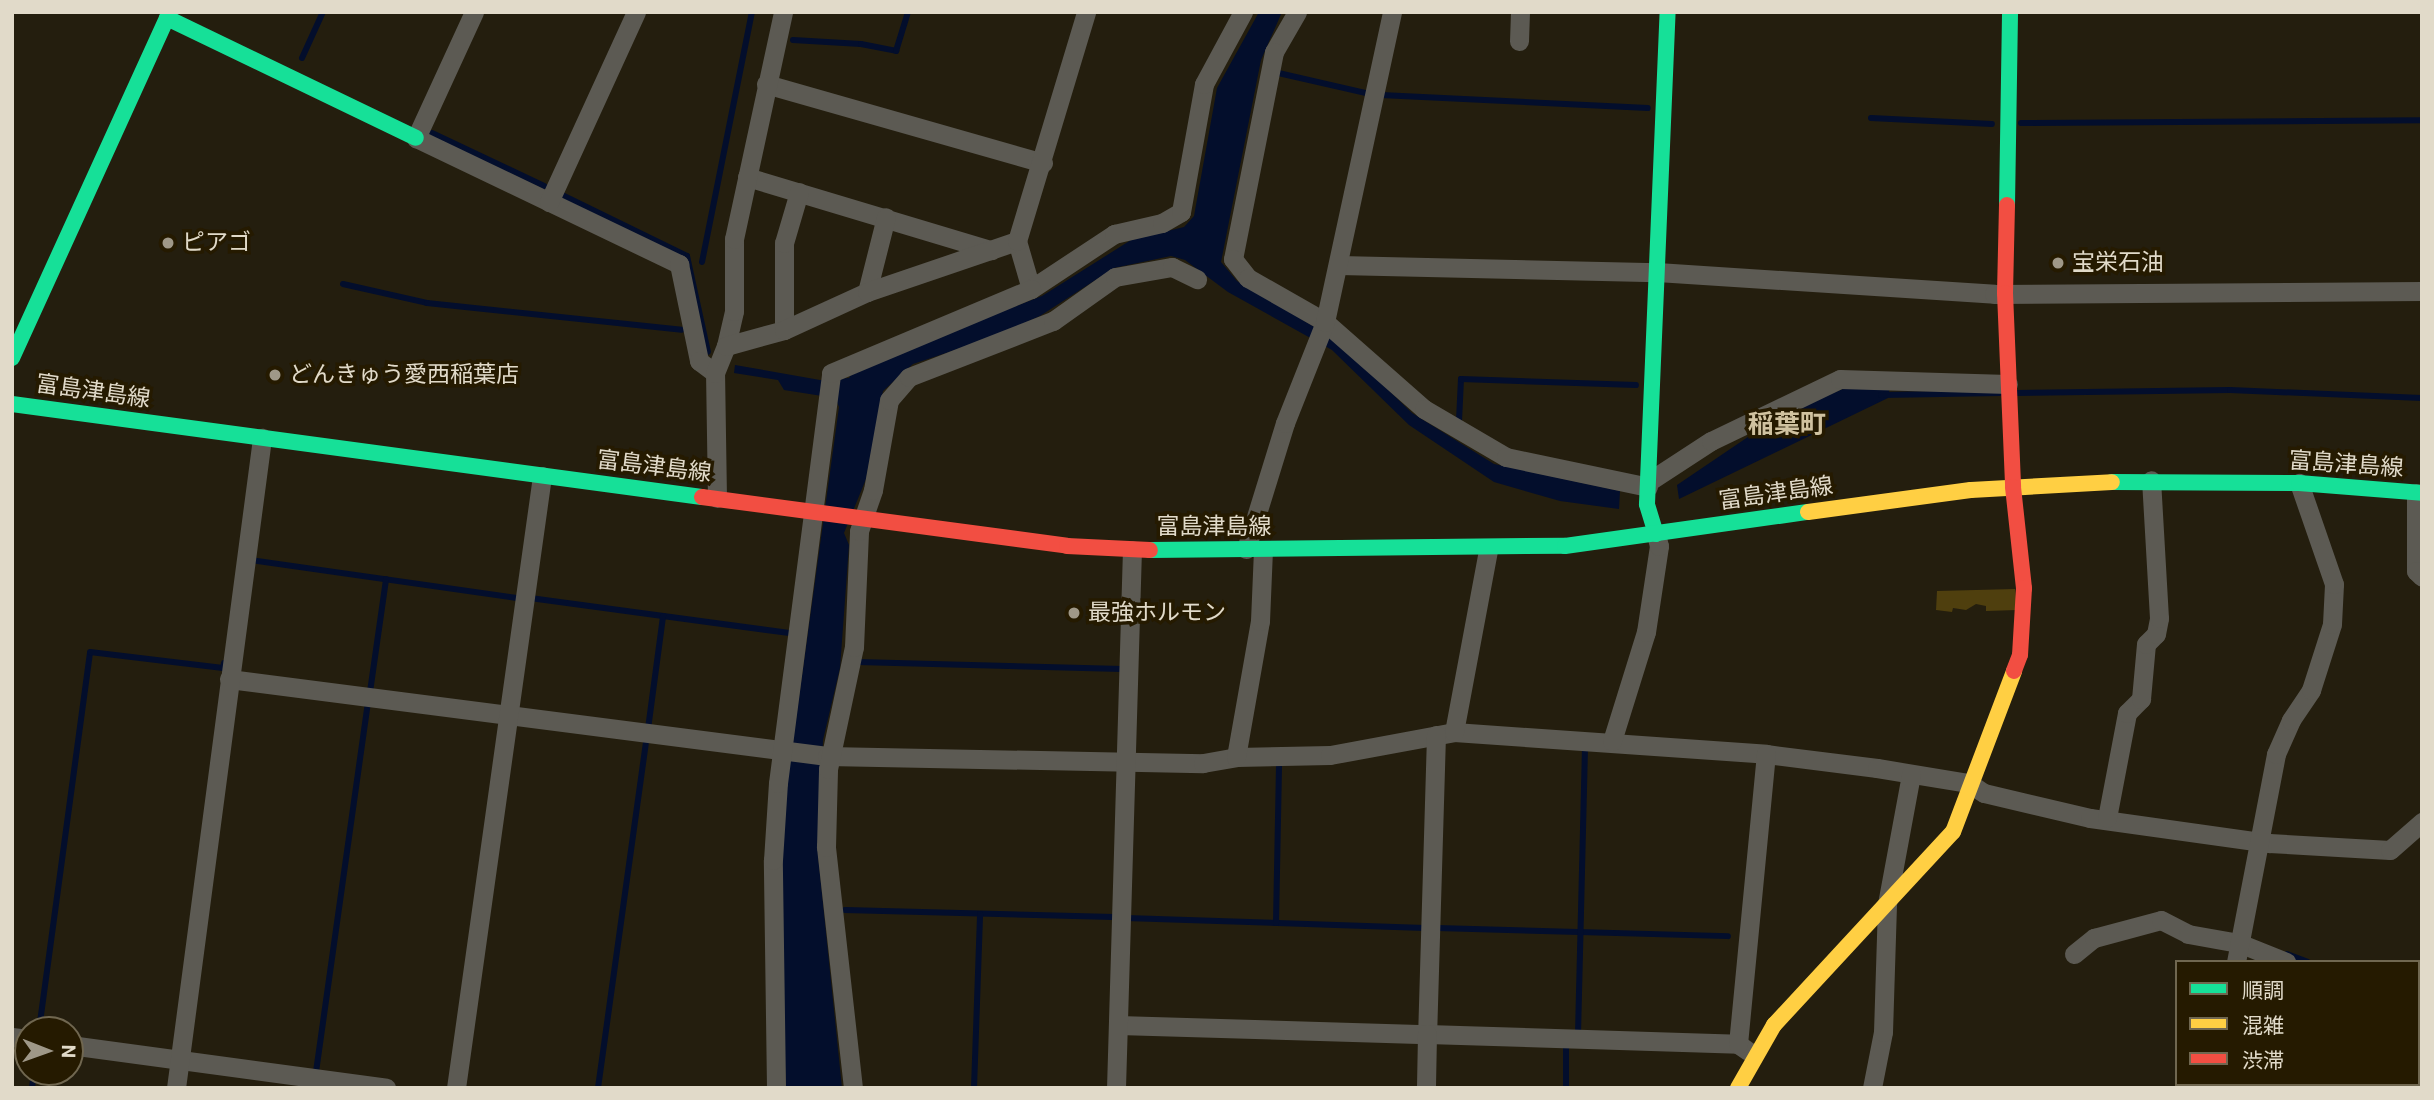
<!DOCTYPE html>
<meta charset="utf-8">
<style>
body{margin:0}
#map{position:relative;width:2434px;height:1100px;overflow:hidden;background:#241e0e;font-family:Roboto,"Noto Sans JP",sans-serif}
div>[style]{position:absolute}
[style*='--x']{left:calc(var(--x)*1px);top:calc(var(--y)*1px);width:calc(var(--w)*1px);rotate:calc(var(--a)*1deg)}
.green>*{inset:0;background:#4f3f0e}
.water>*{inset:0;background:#030e2c}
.stream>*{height:6px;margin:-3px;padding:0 3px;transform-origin:3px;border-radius:3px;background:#030e2c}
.street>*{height:19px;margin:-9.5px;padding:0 9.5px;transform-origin:9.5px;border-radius:9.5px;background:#5c5a53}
.fast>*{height:16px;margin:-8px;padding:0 8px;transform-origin:8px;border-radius:8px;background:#16e098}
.slow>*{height:16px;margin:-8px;padding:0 8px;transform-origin:8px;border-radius:8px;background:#ffcf43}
.jam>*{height:16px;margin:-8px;padding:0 8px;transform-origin:8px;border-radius:8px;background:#f24e42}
.dots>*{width:19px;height:19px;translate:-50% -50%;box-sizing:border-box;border:4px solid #251a00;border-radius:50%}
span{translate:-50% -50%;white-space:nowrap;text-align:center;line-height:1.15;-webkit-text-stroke:7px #251a00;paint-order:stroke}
.poi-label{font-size:23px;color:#e1dac9}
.left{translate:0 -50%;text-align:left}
.street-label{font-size:23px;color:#e1dac9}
.quarter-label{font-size:26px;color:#d0c2a0;font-weight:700}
.frame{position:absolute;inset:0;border:14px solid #e1dac9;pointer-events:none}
.legend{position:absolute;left:2175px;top:960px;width:245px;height:126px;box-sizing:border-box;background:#251a00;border:2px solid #706750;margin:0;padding:9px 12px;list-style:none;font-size:21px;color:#e1dac9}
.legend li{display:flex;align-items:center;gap:14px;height:35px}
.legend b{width:35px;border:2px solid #706750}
.north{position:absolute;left:14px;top:1016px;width:70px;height:70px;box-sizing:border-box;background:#251a00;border:2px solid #706750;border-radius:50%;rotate:91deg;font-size:19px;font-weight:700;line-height:28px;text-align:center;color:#e1dac9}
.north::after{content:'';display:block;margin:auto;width:24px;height:32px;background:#9f9888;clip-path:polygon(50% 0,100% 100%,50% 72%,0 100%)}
</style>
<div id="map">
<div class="green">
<div style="clip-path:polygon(2015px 589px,2017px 610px,1986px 611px,1986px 606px,1976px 604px,1966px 610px,1953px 608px,1952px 612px,1936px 610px,1937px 591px)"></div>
</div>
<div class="water">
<div style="clip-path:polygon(1259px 12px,1282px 12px,1261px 60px,1221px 262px,1237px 281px,1338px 341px,1412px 413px,1494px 464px,1620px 491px,1619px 509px,1560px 501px,1494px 482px,1409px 425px,1332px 350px,1228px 292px,1185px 260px,1171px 256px,1114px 268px,1040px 316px,994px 337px,913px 364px,883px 391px,866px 479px,844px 533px,849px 545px,840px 668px,823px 740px,818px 855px,842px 1088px,786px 1088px,780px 947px,783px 814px,839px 407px,835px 398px,784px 390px,778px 380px,734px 373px,735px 365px,820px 380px,849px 378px,854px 369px,1042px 296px,1131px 240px,1184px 227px,1194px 216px,1217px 88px)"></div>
<div style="clip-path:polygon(1890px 386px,1888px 398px,1679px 499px,1677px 485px,1779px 416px,1845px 388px)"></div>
</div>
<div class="stream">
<div style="--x:793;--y:40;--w:68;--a:3.4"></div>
<div style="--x:861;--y:44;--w:36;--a:11"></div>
<div style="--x:896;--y:51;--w:41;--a:-72.9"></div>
<div style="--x:302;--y:58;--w:51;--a:-65.5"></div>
<div style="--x:1274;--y:72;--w:98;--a:12.9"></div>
<div style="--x:1381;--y:95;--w:267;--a:2.8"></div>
<div style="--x:1871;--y:118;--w:121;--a:2.8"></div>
<div style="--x:2021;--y:123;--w:401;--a:-0.4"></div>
<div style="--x:432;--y:133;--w:124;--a:25.3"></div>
<div style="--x:562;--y:195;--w:139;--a:26"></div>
<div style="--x:687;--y:256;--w:98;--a:77.7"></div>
<div style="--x:702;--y:262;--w:255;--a:-78.7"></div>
<div style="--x:343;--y:284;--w:86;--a:12.7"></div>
<div style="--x:427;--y:303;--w:256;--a:6"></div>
<div style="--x:2014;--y:393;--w:216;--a:-0.8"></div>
<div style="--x:2230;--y:390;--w:192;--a:2.4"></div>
<div style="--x:1881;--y:395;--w:119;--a:-1"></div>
<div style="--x:1459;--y:421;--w:42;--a:-87.3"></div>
<div style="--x:1461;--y:379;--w:175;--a:2"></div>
<div style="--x:250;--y:560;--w:271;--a:8.1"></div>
<div style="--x:530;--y:598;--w:260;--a:7.7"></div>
<div style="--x:858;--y:662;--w:264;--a:1.5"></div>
<div style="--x:370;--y:692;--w:114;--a:-81.9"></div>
<div style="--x:648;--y:729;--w:114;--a:-82.4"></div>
<div style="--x:845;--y:910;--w:269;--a:1.5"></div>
<div style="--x:1126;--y:918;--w:299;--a:1.9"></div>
<div style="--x:1276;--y:923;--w:160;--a:-88.9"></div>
<div style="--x:1437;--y:928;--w:291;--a:1.6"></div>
<div style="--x:2287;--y:954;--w:22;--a:21"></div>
<div style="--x:2418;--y:1019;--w:4;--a:27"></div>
<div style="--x:39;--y:1030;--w:381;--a:-82.3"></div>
<div style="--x:90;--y:652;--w:134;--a:6.9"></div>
<div style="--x:223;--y:668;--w:5;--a:-79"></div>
<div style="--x:1578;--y:1034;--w:287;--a:-88.6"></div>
<div style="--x:316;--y:1072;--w:374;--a:-82"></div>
<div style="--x:32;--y:1088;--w:16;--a:-83"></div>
<div style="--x:598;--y:1088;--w:350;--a:-82.1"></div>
<div style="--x:974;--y:1088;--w:174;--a:-88"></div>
<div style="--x:1566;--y:1088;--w:43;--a:-90"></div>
<div style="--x:2341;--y:1088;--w:4;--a:-90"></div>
</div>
<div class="street">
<div style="--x:474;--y:12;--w:139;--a:114.7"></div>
<div style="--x:416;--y:138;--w:292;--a:25.6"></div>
<div style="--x:679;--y:264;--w:99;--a:78.3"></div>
<div style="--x:699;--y:361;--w:20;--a:37"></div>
<div style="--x:1297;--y:12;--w:46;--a:119.9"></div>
<div style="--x:1274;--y:52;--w:211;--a:101.2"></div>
<div style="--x:1233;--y:259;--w:24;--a:52"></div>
<div style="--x:1248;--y:278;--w:89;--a:29.7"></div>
<div style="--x:1325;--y:322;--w:132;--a:41.3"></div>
<div style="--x:1424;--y:409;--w:95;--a:30.3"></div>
<div style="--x:1506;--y:457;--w:145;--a:11.9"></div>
<div style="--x:1519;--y:41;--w:29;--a:-88"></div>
<div style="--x:766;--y:84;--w:288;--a:15.9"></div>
<div style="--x:747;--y:177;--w:255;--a:16.7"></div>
<div style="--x:549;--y:202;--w:209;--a:-65.4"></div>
<div style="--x:1017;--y:241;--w:50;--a:73.7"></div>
<div style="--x:1031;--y:289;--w:100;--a:-33.5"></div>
<div style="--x:1114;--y:234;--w:49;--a:-12.9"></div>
<div style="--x:1162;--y:223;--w:22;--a:-30"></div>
<div style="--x:1181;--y:212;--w:130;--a:-79.8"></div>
<div style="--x:1204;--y:84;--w:82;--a:-61.6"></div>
<div style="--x:1339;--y:265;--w:318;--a:1.3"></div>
<div style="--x:1657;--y:272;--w:338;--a:3.7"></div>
<div style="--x:1994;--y:294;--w:428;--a:-0.4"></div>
<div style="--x:867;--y:292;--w:77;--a:-75.8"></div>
<div style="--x:784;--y:330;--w:87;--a:-90"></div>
<div style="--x:784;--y:243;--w:53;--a:-73.6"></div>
<div style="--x:726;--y:346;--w:36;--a:-77"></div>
<div style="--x:734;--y:311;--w:72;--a:-90"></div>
<div style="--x:734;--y:239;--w:232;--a:-77.8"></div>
<div style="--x:1648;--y:482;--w:75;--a:-33.1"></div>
<div style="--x:1711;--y:441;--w:143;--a:-25.7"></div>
<div style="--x:1840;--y:379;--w:168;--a:1.7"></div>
<div style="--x:2416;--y:493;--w:78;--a:90"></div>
<div style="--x:2416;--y:571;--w:8;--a:45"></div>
<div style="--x:717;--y:498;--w:125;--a:-90.9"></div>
<div style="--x:715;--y:373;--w:29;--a:-68"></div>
<div style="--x:726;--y:346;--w:60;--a:-15.4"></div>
<div style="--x:784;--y:330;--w:91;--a:-24.6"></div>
<div style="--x:867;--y:292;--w:158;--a:-18.8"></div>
<div style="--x:1017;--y:241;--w:239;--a:-73.2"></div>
<div style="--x:1246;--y:549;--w:132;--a:-72.8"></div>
<div style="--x:1285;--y:423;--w:109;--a:-68.4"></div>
<div style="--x:1325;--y:322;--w:317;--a:-77.8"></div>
<div style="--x:229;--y:679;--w:603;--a:7.34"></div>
<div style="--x:827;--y:756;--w:376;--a:1.1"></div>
<div style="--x:1203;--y:763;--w:34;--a:-10"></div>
<div style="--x:1236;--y:757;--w:94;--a:-1.2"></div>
<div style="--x:1330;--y:755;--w:126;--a:-10.5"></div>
<div style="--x:1454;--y:732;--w:313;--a:4"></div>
<div style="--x:1766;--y:754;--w:112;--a:7.2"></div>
<div style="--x:1877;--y:768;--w:93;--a:9.3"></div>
<div style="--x:1969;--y:783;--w:18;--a:34"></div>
<div style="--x:1984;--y:793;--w:109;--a:13.3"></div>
<div style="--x:2090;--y:818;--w:181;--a:8"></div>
<div style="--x:2269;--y:843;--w:121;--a:3.3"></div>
<div style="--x:2390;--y:850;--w:43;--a:-41.2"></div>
<div style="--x:1454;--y:732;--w:185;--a:-79.4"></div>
<div style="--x:1436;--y:735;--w:299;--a:91.7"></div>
<div style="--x:1427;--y:1034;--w:311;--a:1.8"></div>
<div style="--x:1612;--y:741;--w:114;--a:-72.7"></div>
<div style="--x:1646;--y:632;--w:87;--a:-81.4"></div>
<div style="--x:1659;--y:546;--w:12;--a:-104"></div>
<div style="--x:1236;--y:757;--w:138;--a:-80"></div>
<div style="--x:1260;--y:621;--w:71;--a:-87.6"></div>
<div style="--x:2107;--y:818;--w:107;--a:-79.2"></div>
<div style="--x:2127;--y:713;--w:20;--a:-45"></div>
<div style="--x:2141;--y:699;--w:55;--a:-84.8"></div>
<div style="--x:2146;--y:644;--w:14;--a:-45"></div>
<div style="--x:2156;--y:634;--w:16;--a:-79"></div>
<div style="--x:2159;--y:618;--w:138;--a:-93.3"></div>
<div style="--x:2074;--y:954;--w:26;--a:-39"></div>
<div style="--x:2094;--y:938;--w:69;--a:-15"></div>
<div style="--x:2161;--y:920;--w:30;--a:27"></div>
<div style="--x:2188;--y:934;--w:52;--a:10"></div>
<div style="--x:2239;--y:943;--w:51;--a:22"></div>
<div style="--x:2236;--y:962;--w:212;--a:-79.1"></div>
<div style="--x:2276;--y:754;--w:37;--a:-66"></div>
<div style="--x:2291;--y:720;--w:36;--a:-56"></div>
<div style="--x:2311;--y:690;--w:69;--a:-72.3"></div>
<div style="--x:2332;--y:624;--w:40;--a:-87.1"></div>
<div style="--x:2334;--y:584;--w:107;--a:-109.1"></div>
<div style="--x:1118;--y:1025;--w:309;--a:1.7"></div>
<div style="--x:1427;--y:1034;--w:54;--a:91.1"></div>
<div style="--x:2418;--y:1031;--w:4;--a:27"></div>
<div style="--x:12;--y:1037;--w:16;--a:7"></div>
<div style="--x:70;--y:1045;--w:319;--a:7.7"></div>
<div style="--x:1748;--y:1051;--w:12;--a:-145"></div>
<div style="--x:1738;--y:1044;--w:291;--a:-84.5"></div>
<div style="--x:176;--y:1088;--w:656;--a:-82.46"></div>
<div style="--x:456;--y:1088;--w:618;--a:-82"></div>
<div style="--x:776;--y:1088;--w:228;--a:-90.8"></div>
<div style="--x:773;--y:860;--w:77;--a:-86.3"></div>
<div style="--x:778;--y:783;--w:413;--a:-82.6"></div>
<div style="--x:831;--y:373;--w:217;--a:-22.8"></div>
<div style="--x:853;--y:1088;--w:243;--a:-96.4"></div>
<div style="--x:826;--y:847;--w:78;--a:-88.5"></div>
<div style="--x:828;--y:769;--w:125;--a:-78"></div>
<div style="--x:854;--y:647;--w:116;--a:-87.5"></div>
<div style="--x:859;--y:531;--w:43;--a:-71.1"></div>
<div style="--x:873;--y:490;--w:91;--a:-79.9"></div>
<div style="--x:889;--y:400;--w:30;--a:-49"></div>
<div style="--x:909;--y:377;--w:155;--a:-21.3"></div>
<div style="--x:1053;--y:321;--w:76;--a:-35.4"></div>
<div style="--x:1115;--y:277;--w:58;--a:-10"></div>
<div style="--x:1172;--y:267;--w:28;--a:26"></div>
<div style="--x:1116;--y:1088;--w:538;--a:-88.3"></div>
<div style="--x:1872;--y:1088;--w:57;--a:-78.9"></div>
<div style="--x:1883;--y:1032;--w:128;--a:-88.2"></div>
<div style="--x:1887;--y:904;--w:132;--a:-79.5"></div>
<div style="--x:2213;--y:1088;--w:4;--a:-90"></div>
</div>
<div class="fast">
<div style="--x:167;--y:18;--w:276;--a:25.7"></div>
<div style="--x:2007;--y:205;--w:193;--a:-89.1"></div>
<div style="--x:12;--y:358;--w:380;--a:-65.5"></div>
<div style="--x:12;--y:404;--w:696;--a:7.68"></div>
<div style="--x:2112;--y:482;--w:187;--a:0.3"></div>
<div style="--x:2299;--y:483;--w:123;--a:4.6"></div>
<div style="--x:1656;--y:534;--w:31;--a:-107"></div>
<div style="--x:1647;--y:504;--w:492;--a:-87.6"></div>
<div style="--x:1150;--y:550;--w:415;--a:-0.6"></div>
<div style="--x:1565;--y:546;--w:245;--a:-8"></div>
</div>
<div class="slow">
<div style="--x:1808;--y:512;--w:164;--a:-7.7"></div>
<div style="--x:1971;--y:490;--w:141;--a:-3.2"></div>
<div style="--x:1738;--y:1088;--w:73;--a:-60.3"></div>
<div style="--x:1774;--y:1025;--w:263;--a:-47.2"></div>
<div style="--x:1953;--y:832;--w:172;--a:-69.2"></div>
</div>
<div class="jam">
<div style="--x:2007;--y:205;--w:88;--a:91.3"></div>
<div style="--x:2005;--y:293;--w:194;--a:87.6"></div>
<div style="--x:2013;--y:487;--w:102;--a:83.8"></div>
<div style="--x:2024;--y:588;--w:67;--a:93.4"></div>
<div style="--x:2020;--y:655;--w:17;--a:111"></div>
<div style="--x:702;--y:497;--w:368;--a:7.6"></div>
<div style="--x:1067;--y:546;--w:83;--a:2.8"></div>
</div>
<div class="dots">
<div style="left:168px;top:243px;background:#9f9888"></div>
<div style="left:2058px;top:263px;background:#9f9888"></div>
<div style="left:275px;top:375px;background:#9f9888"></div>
<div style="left:1074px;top:613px;background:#9f9888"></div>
</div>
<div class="poi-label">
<span class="left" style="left:182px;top:243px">ピアゴ</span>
<span class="left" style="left:2072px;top:263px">宝栄石油</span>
<span class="left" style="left:289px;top:375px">どんきゅう愛西稲葉店</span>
<span class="left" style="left:1088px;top:613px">最強ホルモン</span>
</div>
<div class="street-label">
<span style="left:93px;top:392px;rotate:8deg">富島津島線</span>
<span style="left:2346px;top:465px;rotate:4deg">富島津島線</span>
<span style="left:654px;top:467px;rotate:7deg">富島津島線</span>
<span style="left:1776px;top:494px;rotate:-8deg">富島津島線</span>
<span style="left:1214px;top:527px">富島津島線</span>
</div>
<div class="quarter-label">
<span style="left:1787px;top:425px">稲葉町</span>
</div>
<div class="frame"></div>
<ul class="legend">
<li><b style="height:9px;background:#16e098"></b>順調</li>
<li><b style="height:9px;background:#ffcf43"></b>混雑</li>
<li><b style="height:9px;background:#f24e42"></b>渋滞</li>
</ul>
<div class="north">N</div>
</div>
